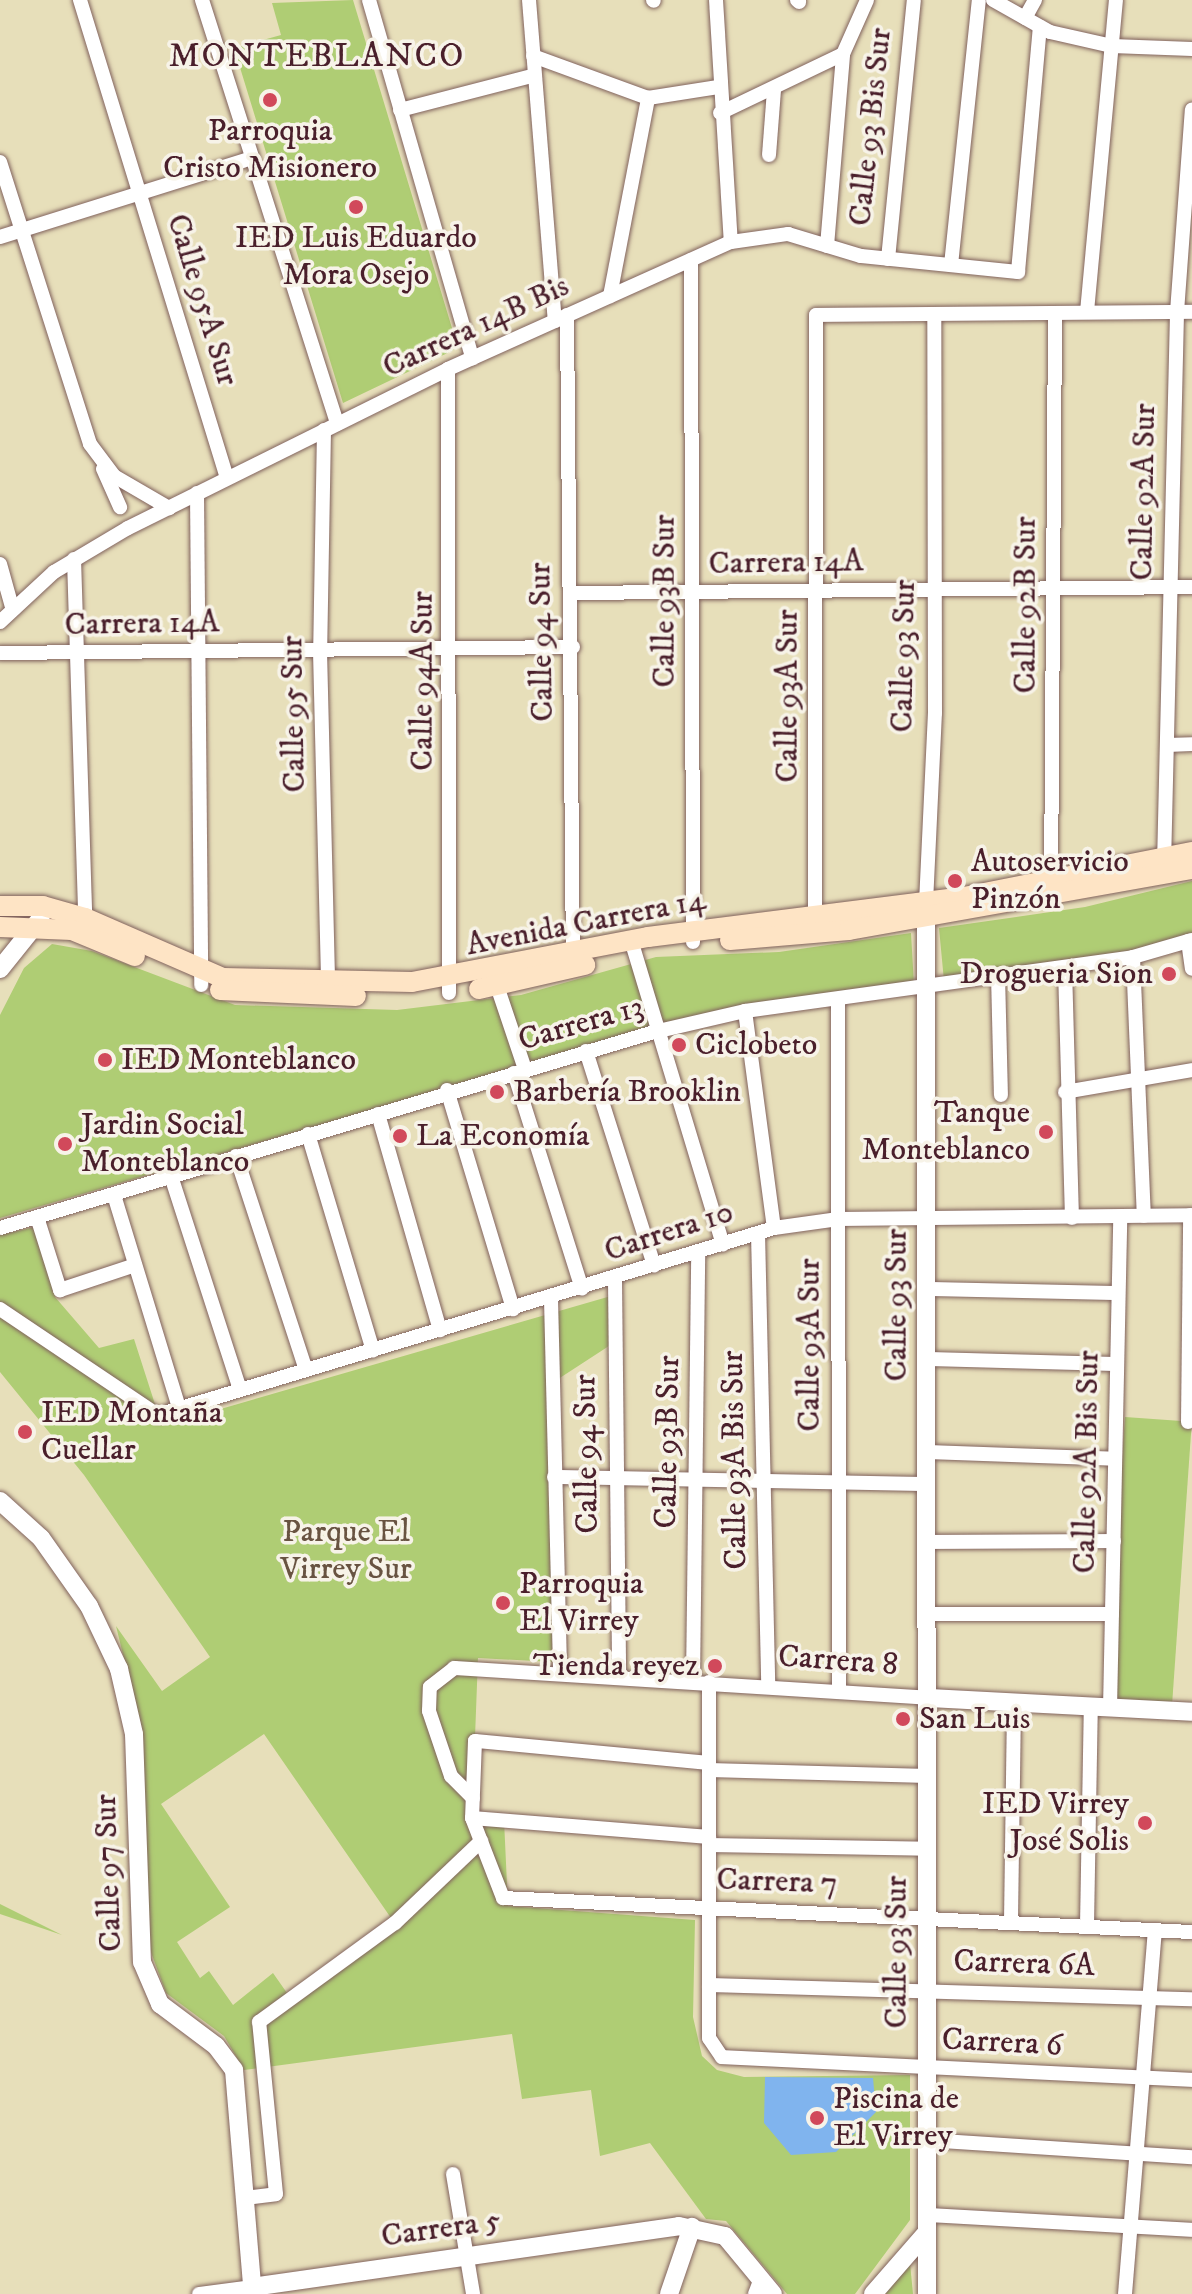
<!DOCTYPE html>
<meta charset="utf-8">
<style>
body{margin:0}
#map{position:relative;width:1192px;height:2294px;overflow:hidden;background:#e7dfba;font-family:"IM FELL DW Pica",serif}
div>[style]{position:absolute}
[style*='--x']{left:calc(var(--x)*1px);top:calc(var(--y)*1px);width:calc(var(--w)*1px);rotate:calc(var(--a)*1deg)}
.green>*{inset:0;background:#afcd74;transform-origin:0 0}
.water>*{inset:0;background:#80b4ee}
.roads{filter:drop-shadow(0 0 2px #81625d) drop-shadow(0 0 2px #81625d)}
.minor>*{height:14px;margin:-7px;padding:0 7px;transform-origin:7px;border-radius:7px;background:#fff}
.tertiary>*{height:18px;margin:-9px;padding:0 9px;transform-origin:9px;border-radius:9px;background:#fff}
.secondary>*{height:20px;margin:-10px;padding:0 10px;transform-origin:10px;border-radius:10px;background:#fee4c5}
.dots>*{width:22px;height:22px;translate:-50% -50%;box-sizing:border-box;border:4px solid #f7f3e8;border-radius:50%}
span{translate:-50% -50%;white-space:nowrap;text-align:center;line-height:1.15;-webkit-text-stroke:7px #f7f3e8;paint-order:stroke}
.street-label{font-size:32px;color:#4a1f2b}
.poi-label{font-size:32px;color:#4a1f2b}
.left{translate:0 -50%;text-align:left}
.right{translate:-100% -50%;text-align:right}
.park-label{font-size:32px;color:#685341}
.neighbourhood-label{font-size:34px;color:#4a1f2b;letter-spacing:2px}
</style>
<div id="map">
<div class="green">
<div style="clip-path:polygon(353px 0,458px 348px,343px 403px,234px 48px,281px 35px,272px 3px)"></div>
<div style="clip-path:polygon(1192px 881px,1192px 934px,1144px 949px,944px 981px,939px 928px,1085px 907px)"></div>
<div style="clip-path:polygon(911px 933px,914px 985px,667px 1024px,0 1218px,0 1015px,24px 968px,52px 944px,92px 951px,235px 1005px,397px 1010px,521px 995px,656px 957px,779px 952px)"></div>
<div style="clip-path:polygon(evenodd,35px 1227px,55px 1297px,99px 1348px,134px 1339px,162px 1426px,611px 1296px,612px 1344px,549px 1385px,553px 1662px,478px 1658px,472px 1817px,504px 1820px,508px 1906px,695px 1920px,693px 2017px,702px 2056px,717px 2070px,744px 2077px,910px 2075px,910px 2220px,855px 2294px,787px 2294px,726px 2221px,706px 2219px,650px 2143px,600px 2156px,591px 2090px,522px 2099px,512px 2034px,244px 2070px,224px 2036px,166px 1993px,145px 1936px,130px 1683px,116px 1626px,162px 1691px,210px 1657px,84px 1475px,0 1372px,0 1235px,35px 1227px,264px 1734px,391px 1918px,287px 1993px,273px 1973px,233px 2005px,209px 1971px,200px 1978px,177px 1942px,230px 1907px,161px 1804px,264px 1734px)"></div>
<div style="left:1125px;top:1417px;width:67px;height:282px;rotate:4deg"></div>
<div style="clip-path:polygon(0 1904px,62px 1935px,0 1914px)"></div>
<div style="clip-path:polygon(910px 2263px,913px 2294px,884px 2294px)"></div>
</div>
<div class="water">
<div style="clip-path:polygon(765px 2077px,873px 2078px,876px 2112px,836px 2152px,791px 2155px,764px 2123px)"></div>
</div>
<div class="roads">
<div class="minor">
<div style="--x:80;--y:0;--w:500;--a:72.91"></div>
<div style="--x:202;--y:0;--w:445;--a:72.3"></div>
<div style="--x:369;--y:0;--w:373;--a:73.9"></div>
<div style="--x:529;--y:0;--w:322;--a:85.4"></div>
<div style="--x:653;--y:0;--w:1;--a:45"></div>
<div style="--x:716;--y:0;--w:242;--a:86.5"></div>
<div style="--x:797;--y:0;--w:3;--a:45"></div>
<div style="--x:993;--y:0;--w:65;--a:29.3"></div>
<div style="--x:1050;--y:32;--w:64;--a:12.7"></div>
<div style="--x:1112;--y:46;--w:80;--a:2.1"></div>
<div style="--x:1025;--y:18;--w:21;--a:-61"></div>
<div style="--x:533;--y:56;--w:122;--a:20.1"></div>
<div style="--x:648;--y:98;--w:71;--a:-8.9"></div>
<div style="--x:400;--y:110;--w:139;--a:-14.5"></div>
<div style="--x:720;--y:113;--w:136;--a:-25.6"></div>
<div style="--x:769;--y:155;--w:65;--a:-85.6"></div>
<div style="--x:0;--y:162;--w:296;--a:72.3"></div>
<div style="--x:90;--y:444;--w:40;--a:53"></div>
<div style="--x:114;--y:476;--w:64;--a:30.2"></div>
<div style="--x:0;--y:237;--w:264;--a:-17.4"></div>
<div style="--x:827;--y:246;--w:193;--a:-85.2"></div>
<div style="--x:843;--y:54;--w:59;--a:-66"></div>
<div style="--x:888;--y:259;--w:260;--a:-84.3"></div>
<div style="--x:691;--y:260;--w:682;--a:89.83"></div>
<div style="--x:951;--y:265;--w:266;--a:-84"></div>
<div style="--x:610;--y:296;--w:202;--a:-79.1"></div>
<div style="--x:1087;--y:312;--w:313;--a:-84.7"></div>
<div style="--x:567;--y:315;--w:644;--a:89.47"></div>
<div style="--x:448;--y:369;--w:624;--a:89.91"></div>
<div style="--x:324;--y:430;--w:221;--a:91"></div>
<div style="--x:320;--y:651;--w:338;--a:88.6"></div>
<div style="--x:103;--y:469;--w:42;--a:65.9"></div>
<div style="--x:197;--y:493;--w:492;--a:89.5"></div>
<div style="--x:74;--y:559;--w:359;--a:88.2"></div>
<div style="--x:0;--y:564;--w:45;--a:74.4"></div>
<div style="--x:572;--y:593;--w:620;--a:-0.55"></div>
<div style="--x:0;--y:622;--w:74;--a:-42.8"></div>
<div style="--x:54;--y:572;--w:86;--a:-30.7"></div>
<div style="--x:128;--y:528;--w:357;--a:-26.4"></div>
<div style="--x:448;--y:369;--w:310;--a:-24.2"></div>
<div style="--x:731;--y:242;--w:58;--a:-8"></div>
<div style="--x:788;--y:234;--w:76;--a:16.8"></div>
<div style="--x:861;--y:256;--w:158;--a:5.8"></div>
<div style="--x:1018;--y:272;--w:246;--a:-84.9"></div>
<div style="--x:0;--y:653;--w:573;--a:-0.6"></div>
<div style="--x:1167;--y:745;--w:25;--a:-2"></div>
<div style="--x:1164;--y:865;--w:553;--a:-88.65"></div>
<div style="--x:1177;--y:312;--w:203;--a:-85.8"></div>
<div style="--x:1051;--y:888;--w:575;--a:-89.6"></div>
<div style="--x:926;--y:903;--w:190;--a:-87.3"></div>
<div style="--x:935;--y:713;--w:398;--a:-90.1"></div>
<div style="--x:815;--y:925;--w:610;--a:-89.91"></div>
<div style="--x:816;--y:315;--w:376;--a:-0.5"></div>
<div style="--x:631;--y:940;--w:318;--a:73.2"></div>
<div style="--x:1188;--y:941;--w:28;--a:82"></div>
<div style="--x:1133;--y:957;--w:259;--a:87.6"></div>
<div style="--x:1065;--y:968;--w:250;--a:88.4"></div>
<div style="--x:998;--y:975;--w:120;--a:88.6"></div>
<div style="--x:494;--y:977;--w:97;--a:71.4"></div>
<div style="--x:838;--y:1000;--w:691;--a:89.92"></div>
<div style="--x:745;--y:1011;--w:219;--a:82.4"></div>
<div style="--x:586;--y:1051;--w:225;--a:72.4"></div>
<div style="--x:514;--y:1073;--w:226;--a:72.5"></div>
<div style="--x:447;--y:1090;--w:229;--a:73.2"></div>
<div style="--x:1065;--y:1092;--w:129;--a:-9.8"></div>
<div style="--x:378;--y:1114;--w:225;--a:74"></div>
<div style="--x:308;--y:1134;--w:226;--a:73.3"></div>
<div style="--x:236;--y:1156;--w:225;--a:71.9"></div>
<div style="--x:171;--y:1176;--w:224;--a:72.1"></div>
<div style="--x:114;--y:1195;--w:223;--a:73"></div>
<div style="--x:37;--y:1217;--w:77;--a:72.5"></div>
<div style="--x:60;--y:1290;--w:79;--a:-18.4"></div>
<div style="--x:0;--y:1228;--w:683;--a:-16.68"></div>
<div style="--x:654;--y:1032;--w:93;--a:-13"></div>
<div style="--x:745;--y:1011;--w:392;--a:-7.9"></div>
<div style="--x:1133;--y:957;--w:61;--a:-16.1"></div>
<div style="--x:758;--y:1233;--w:453;--a:88.7"></div>
<div style="--x:615;--y:1279;--w:396;--a:89.4"></div>
<div style="--x:927;--y:1289;--w:191;--a:1.2"></div>
<div style="--x:551;--y:1299;--w:372;--a:88.6"></div>
<div style="--x:0;--y:1309;--w:190;--a:33.9"></div>
<div style="--x:158;--y:1415;--w:644;--a:-16.89"></div>
<div style="--x:774;--y:1228;--w:65;--a:-8"></div>
<div style="--x:838;--y:1219;--w:354;--a:-0.6"></div>
<div style="--x:927;--y:1359;--w:190;--a:1.5"></div>
<div style="--x:1188;--y:1422;--w:207;--a:-89.4"></div>
<div style="--x:928;--y:1452;--w:187;--a:2.1"></div>
<div style="--x:554;--y:1477;--w:374;--a:1.1"></div>
<div style="--x:928;--y:1542;--w:186;--a:-0.3"></div>
<div style="--x:928;--y:1614;--w:184;--a:0"></div>
<div style="--x:693;--y:1681;--w:428;--a:-89.3"></div>
<div style="--x:709;--y:1682;--w:356;--a:90"></div>
<div style="--x:709;--y:2038;--w:23;--a:56"></div>
<div style="--x:722;--y:2057;--w:471;--a:2.8"></div>
<div style="--x:1110;--y:1708;--w:491;--a:-88.8"></div>
<div style="--x:709;--y:1763;--w:235;--a:-174.6"></div>
<div style="--x:475;--y:1741;--w:77;--a:92.2"></div>
<div style="--x:472;--y:1818;--w:86;--a:68.8"></div>
<div style="--x:503;--y:1898;--w:690;--a:2.83"></div>
<div style="--x:709;--y:1770;--w:219;--a:1.6"></div>
<div style="--x:473;--y:1798;--w:31;--a:-135"></div>
<div style="--x:451;--y:1776;--w:69;--a:-108.7"></div>
<div style="--x:429;--y:1711;--w:24;--a:-88"></div>
<div style="--x:430;--y:1687;--w:31;--a:-38"></div>
<div style="--x:454;--y:1668;--w:476;--a:3.6"></div>
<div style="--x:472;--y:1818;--w:238;--a:4.6"></div>
<div style="--x:709;--y:1845;--w:219;--a:1"></div>
<div style="--x:1011;--y:1921;--w:219;--a:-89.2"></div>
<div style="--x:1087;--y:1926;--w:219;--a:-89"></div>
<div style="--x:709;--y:1985;--w:483;--a:1.7"></div>
<div style="--x:926;--y:2140;--w:267;--a:3.7"></div>
<div style="--x:453;--y:2174;--w:122;--a:80.5"></div>
<div style="--x:245;--y:2198;--w:31;--a:-7"></div>
<div style="--x:276;--y:2194;--w:173;--a:-95.6"></div>
<div style="--x:259;--y:2022;--w:168;--a:-36.1"></div>
<div style="--x:395;--y:1923;--w:119;--a:-43.6"></div>
<div style="--x:927;--y:2215;--w:265;--a:3.2"></div>
<div style="--x:199;--y:2294;--w:53;--a:-7.5"></div>
<div style="--x:755;--y:2294;--w:17;--a:-69"></div>
<div style="--x:1125;--y:2294;--w:365;--a:-85.3"></div>
</div>
<div class="tertiary">
<div style="--x:926;--y:903;--w:1391;--a:89.96"></div>
<div style="--x:0;--y:969;--w:65;--a:-51.2"></div>
<div style="--x:0;--y:1501;--w:55;--a:42.1"></div>
<div style="--x:41;--y:1538;--w:83;--a:54.8"></div>
<div style="--x:89;--y:1606;--w:70;--a:64.5"></div>
<div style="--x:119;--y:1669;--w:67;--a:77"></div>
<div style="--x:134;--y:1734;--w:228;--a:88"></div>
<div style="--x:142;--y:1962;--w:46;--a:66.8"></div>
<div style="--x:160;--y:2004;--w:70;--a:36.9"></div>
<div style="--x:216;--y:2046;--w:30;--a:53"></div>
<div style="--x:234;--y:2070;--w:225;--a:85.2"></div>
<div style="--x:929;--y:1698;--w:263;--a:3"></div>
<div style="--x:252;--y:2287;--w:431;--a:-8.1"></div>
<div style="--x:679;--y:2226;--w:47;--a:12.3"></div>
<div style="--x:725;--y:2236;--w:75;--a:50.4"></div>
<div style="--x:669;--y:2294;--w:71;--a:-71.1"></div>
<div style="--x:873;--y:2294;--w:82;--a:-48.9"></div>
</div>
<div class="secondary">
<div style="--x:0;--y:906;--w:43;--a:0"></div>
<div style="--x:43;--y:906;--w:44;--a:15.9"></div>
<div style="--x:85;--y:918;--w:150;--a:23.5"></div>
<div style="--x:223;--y:978;--w:189;--a:1.2"></div>
<div style="--x:412;--y:982;--w:240;--a:-10.8"></div>
<div style="--x:648;--y:937;--w:319;--a:-7.2"></div>
<div style="--x:964;--y:897;--w:232;--a:-11.2"></div>
<div style="--x:0;--y:927;--w:72;--a:2.4"></div>
<div style="--x:72;--y:930;--w:68;--a:22.4"></div>
<div style="--x:730;--y:940;--w:119;--a:-4.8"></div>
<div style="--x:849;--y:930;--w:348;--a:-10.1"></div>
<div style="--x:479;--y:989;--w:109;--a:-12.8"></div>
<div style="--x:220;--y:990;--w:136;--a:2.5"></div>
</div>
</div>
<div class="dots">
<div style="left:270px;top:100px;background:#d1495b"></div>
<div style="left:356px;top:207px;background:#d1495b"></div>
<div style="left:955px;top:881px;background:#d1495b"></div>
<div style="left:1169px;top:974px;background:#d1495b"></div>
<div style="left:679px;top:1045px;background:#d1495b"></div>
<div style="left:105px;top:1060px;background:#d1495b"></div>
<div style="left:497px;top:1092px;background:#d1495b"></div>
<div style="left:1046px;top:1132px;background:#d1495b"></div>
<div style="left:400px;top:1136px;background:#d1495b"></div>
<div style="left:65px;top:1144px;background:#d1495b"></div>
<div style="left:25px;top:1432px;background:#d1495b"></div>
<div style="left:503px;top:1603px;background:#d1495b"></div>
<div style="left:715px;top:1666px;background:#d1495b"></div>
<div style="left:903px;top:1719px;background:#d1495b"></div>
<div style="left:1145px;top:1823px;background:#d1495b"></div>
<div style="left:817px;top:2118px;background:#d1495b"></div>
</div>
<div class="street-label">
<span style="left:871px;top:127px;rotate:-84deg">Calle 93 Bis Sur</span>
<span style="left:202px;top:300px;rotate:73deg">Calle 95A Sur</span>
<span style="left:476px;top:327px;rotate:-25deg">Carrera 14B Bis</span>
<span style="left:1144px;top:492px;rotate:-89deg">Calle 92A Sur</span>
<span style="left:786px;top:563px;rotate:-1deg">Carrera 14A</span>
<span style="left:665px;top:601px;rotate:-90deg">Calle 93B Sur</span>
<span style="left:1026px;top:605px;rotate:-90deg">Calle 92B Sur</span>
<span style="left:142px;top:624px;rotate:-1deg">Carrera 14A</span>
<span style="left:542px;top:642px;rotate:-91deg">Calle 94 Sur</span>
<span style="left:904px;top:656px;rotate:-89deg">Calle 93 Sur</span>
<span style="left:423px;top:681px;rotate:-90deg">Calle 94A Sur</span>
<span style="left:788px;top:696px;rotate:-90deg">Calle 93A Sur</span>
<span style="left:294px;top:714px;rotate:-91deg">Calle 95 Sur</span>
<span style="left:586px;top:923px;rotate:-11deg">Avenida Carrera 14</span>
<span style="left:581px;top:1024px;rotate:-16deg">Carrera 13</span>
<span style="left:669px;top:1232px;rotate:-18deg">Carrera 10</span>
<span style="left:897px;top:1305px;rotate:-90deg">Calle 93 Sur</span>
<span style="left:810px;top:1345px;rotate:-90deg">Calle 93A Sur</span>
<span style="left:668px;top:1442px;rotate:-89deg">Calle 93B Sur</span>
<span style="left:587px;top:1454px;rotate:-91deg">Calle 94 Sur</span>
<span style="left:735px;top:1460px;rotate:-91deg">Calle 93A Bis Sur</span>
<span style="left:1087px;top:1462px;rotate:-89deg">Calle 92A Bis Sur</span>
<span style="left:838px;top:1661px;rotate:4deg">Carrera 8</span>
<span style="left:109px;top:1873px;rotate:-92deg">Calle 97 Sur</span>
<span style="left:777px;top:1882px;rotate:2deg">Carrera 7</span>
<span style="left:897px;top:1952px;rotate:-90deg">Calle 93 Sur</span>
<span style="left:1024px;top:1964px;rotate:2deg">Carrera 6A</span>
<span style="left:1002px;top:2043px;rotate:3deg">Carrera 6</span>
<span style="left:441px;top:2229px;rotate:-8deg">Carrera 5</span>
</div>
<div class="poi-label">
<span style="left:270px;top:150px">Parroquia<br>Cristo Misionero</span>
<span style="left:356px;top:257px">IED Luis Eduardo<br>Mora Osejo</span>
<span class="left" style="left:971px;top:881px">Autoservicio<br>Pinzón</span>
<span class="right" style="left:1153px;top:974px">Drogueria Sion</span>
<span class="left" style="left:695px;top:1045px">Ciclobeto</span>
<span class="left" style="left:121px;top:1060px">IED Monteblanco</span>
<span class="left" style="left:513px;top:1092px">Barbería Brooklin</span>
<span class="right" style="left:1030px;top:1132px">Tanque<br>Monteblanco</span>
<span class="left" style="left:81px;top:1144px">Jardin Social<br>Monteblanco</span>
<span class="left" style="left:416px;top:1136px">La Economía</span>
<span class="left" style="left:41px;top:1432px">IED Montaña<br>Cuellar</span>
<span class="left" style="left:519px;top:1603px">Parroquia<br>El Virrey</span>
<span class="right" style="left:699px;top:1666px">Tienda reyez</span>
<span class="left" style="left:919px;top:1719px">San Luis</span>
<span class="right" style="left:1129px;top:1823px">IED Virrey<br>José Solis</span>
<span class="left" style="left:833px;top:2118px">Piscina de<br>El Virrey</span>
</div>
<div class="park-label">
<span style="left:346px;top:1551px">Parque El<br>Virrey Sur</span>
</div>
<div class="neighbourhood-label">
<span style="left:317px;top:57px">MONTEBLANCO</span>
</div>
</div>
